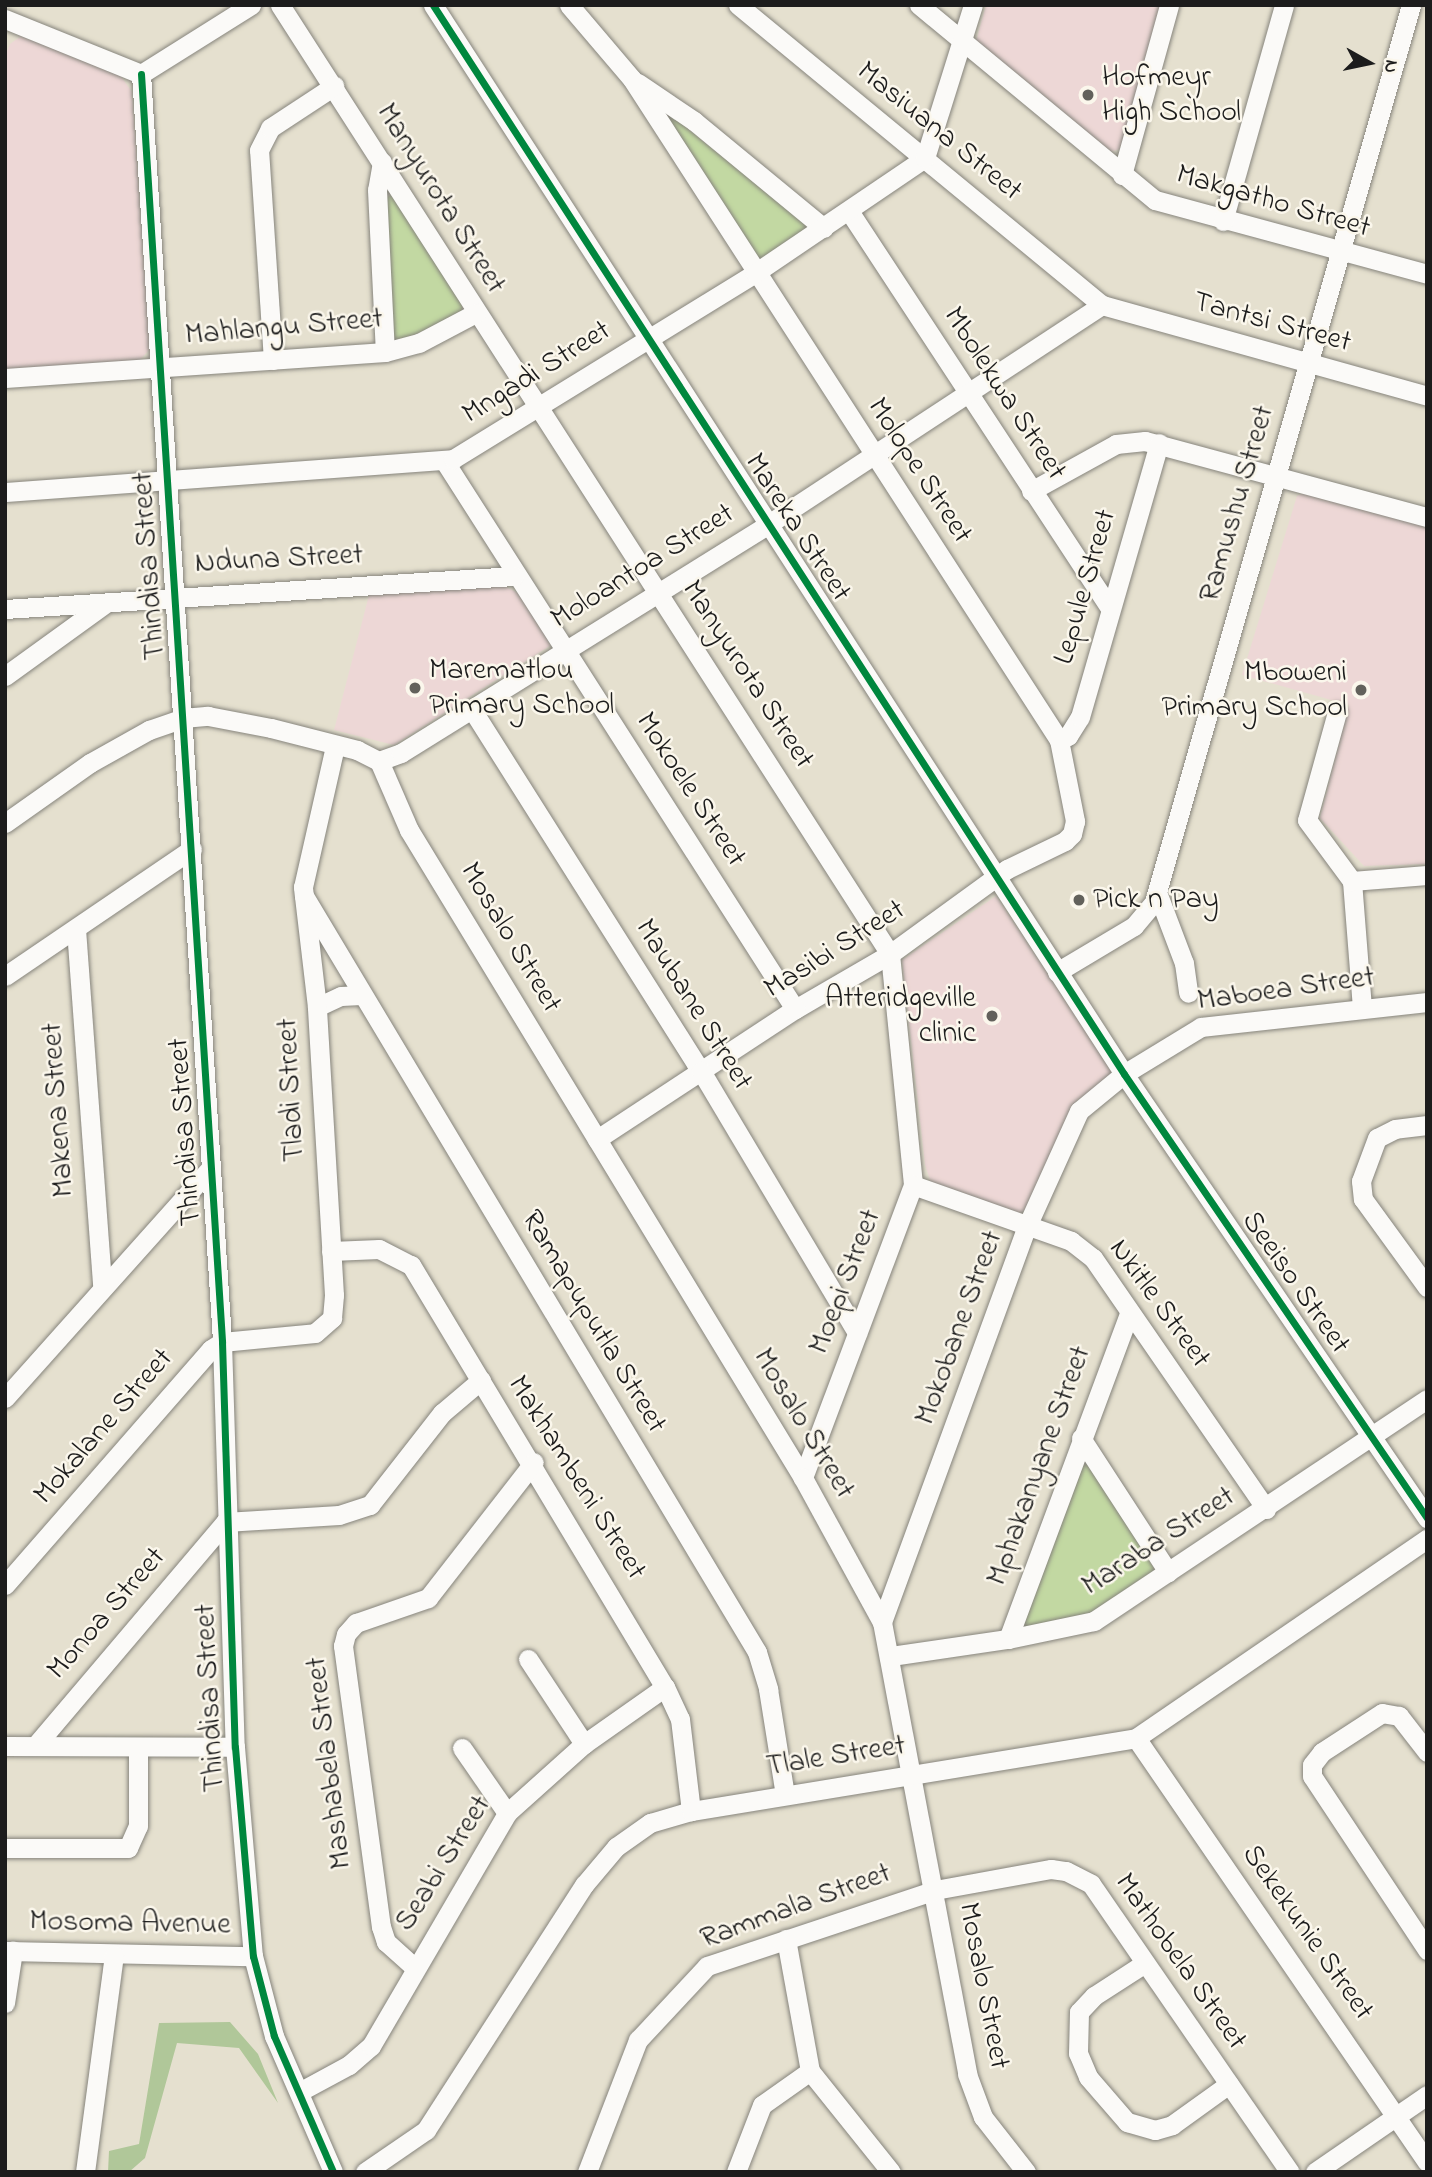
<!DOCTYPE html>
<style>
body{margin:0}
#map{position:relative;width:1432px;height:2177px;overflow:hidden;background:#e5e0cf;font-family:"Indie Flower",sans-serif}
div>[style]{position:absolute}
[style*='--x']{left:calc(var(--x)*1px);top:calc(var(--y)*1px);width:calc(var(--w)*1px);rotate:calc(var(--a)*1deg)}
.built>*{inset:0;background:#edd7d6}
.green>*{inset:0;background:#c2d8a2}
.forest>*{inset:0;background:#b0c799}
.roads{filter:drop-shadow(0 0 2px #86847c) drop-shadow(0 0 2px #86847c)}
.minor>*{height:19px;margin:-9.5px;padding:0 9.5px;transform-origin:9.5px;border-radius:9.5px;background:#fbfaf8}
.cycleway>*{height:7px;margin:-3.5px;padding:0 3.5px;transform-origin:3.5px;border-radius:3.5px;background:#00873e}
.dots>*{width:19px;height:19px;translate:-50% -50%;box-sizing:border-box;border:4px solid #fbf7ec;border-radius:50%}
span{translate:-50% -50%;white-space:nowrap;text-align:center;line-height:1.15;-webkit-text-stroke:5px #fbf7ec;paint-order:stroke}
.poi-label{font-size:30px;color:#1c1c1c}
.left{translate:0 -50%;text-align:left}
.right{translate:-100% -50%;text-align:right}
.street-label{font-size:30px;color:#1c1c1c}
.frame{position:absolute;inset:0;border:7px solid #1c1c1c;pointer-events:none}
.north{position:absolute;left:1334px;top:28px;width:70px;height:70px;-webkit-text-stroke:5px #fbf7ec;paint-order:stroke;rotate:99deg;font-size:19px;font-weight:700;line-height:28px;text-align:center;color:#1c1c1c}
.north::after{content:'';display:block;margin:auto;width:24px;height:32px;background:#1c1c1c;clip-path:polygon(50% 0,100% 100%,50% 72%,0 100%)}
</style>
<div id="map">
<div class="built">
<div style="clip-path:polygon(986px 5px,1162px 5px,1120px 149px,1110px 152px,976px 41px)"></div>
<div style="clip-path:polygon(21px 36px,120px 75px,132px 92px,150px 349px,137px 363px,5px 372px,5px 56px,10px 44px)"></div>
<div style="clip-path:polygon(1309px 490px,1427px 522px,1427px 864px,1364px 866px,1320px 818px,1349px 705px,1242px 675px,1297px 496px)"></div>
<div style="clip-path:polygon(504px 586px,523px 596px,551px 645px,394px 745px,334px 730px,369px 595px)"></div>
<div style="clip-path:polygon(996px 896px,1112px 1071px,1033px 1204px,1018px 1215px,931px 1183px,925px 1165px,902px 960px)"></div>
</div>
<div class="green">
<div style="clip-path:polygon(662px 108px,809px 227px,757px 262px)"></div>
<div style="clip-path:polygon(394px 194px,463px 302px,461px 316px,389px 345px,382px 199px)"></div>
<div style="clip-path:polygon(1079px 1464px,1089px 1465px,1156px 1571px,1082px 1621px,1020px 1628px)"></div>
</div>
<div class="forest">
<div style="clip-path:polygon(230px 2022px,258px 2054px,278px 2103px,239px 2048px,177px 2043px,145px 2158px,129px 2172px,108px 2172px,109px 2151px,139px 2144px,159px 2023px)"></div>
</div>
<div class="roads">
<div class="minor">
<div style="--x:280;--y:5;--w:1128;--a:57.27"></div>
<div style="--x:890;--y:954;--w:232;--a:84.3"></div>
<div style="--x:913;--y:1185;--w:313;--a:110.6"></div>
<div style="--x:433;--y:5;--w:1273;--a:57.12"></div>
<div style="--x:1124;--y:1074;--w:538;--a:55.69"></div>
<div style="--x:569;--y:5;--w:97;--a:49.6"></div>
<div style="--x:632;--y:79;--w:787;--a:57.14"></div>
<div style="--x:1059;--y:740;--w:83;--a:78.8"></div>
<div style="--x:1075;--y:821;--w:13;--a:103"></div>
<div style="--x:1072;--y:834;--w:10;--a:135"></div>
<div style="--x:1065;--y:841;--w:64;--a:154.2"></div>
<div style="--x:1007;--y:869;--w:145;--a:144"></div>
<div style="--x:890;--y:954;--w:110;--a:149.9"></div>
<div style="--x:795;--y:1009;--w:237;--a:146.7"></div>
<div style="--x:738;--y:5;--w:472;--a:39.5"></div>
<div style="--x:1102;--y:305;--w:337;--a:15.6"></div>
<div style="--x:919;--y:5;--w:306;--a:39.6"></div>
<div style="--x:1155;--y:200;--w:282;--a:15.2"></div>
<div style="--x:5;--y:19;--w:147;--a:22"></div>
<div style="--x:141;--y:74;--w:130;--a:-32.1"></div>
<div style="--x:141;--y:74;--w:1271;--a:86.34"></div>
<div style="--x:222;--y:1342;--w:405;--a:88.2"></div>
<div style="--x:235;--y:1747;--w:210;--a:85.1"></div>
<div style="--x:253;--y:1956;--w:83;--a:75.3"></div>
<div style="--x:274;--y:2036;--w:148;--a:66.5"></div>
<div style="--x:638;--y:83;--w:68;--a:34.2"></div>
<div style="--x:694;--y:121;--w:168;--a:39.5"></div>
<div style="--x:382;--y:162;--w:28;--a:100"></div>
<div style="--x:377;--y:190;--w:162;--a:87.2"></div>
<div style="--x:1122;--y:175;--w:176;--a:-74.5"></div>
<div style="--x:849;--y:211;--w:476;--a:56.7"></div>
<div style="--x:1223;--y:221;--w:224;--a:-74.2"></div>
<div style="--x:273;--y:360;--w:210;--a:-93.8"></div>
<div style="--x:259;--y:150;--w:25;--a:-63"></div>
<div style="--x:270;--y:128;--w:77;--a:-33.3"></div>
<div style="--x:5;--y:378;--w:381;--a:-3.9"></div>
<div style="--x:385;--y:352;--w:35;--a:-15"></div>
<div style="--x:419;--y:343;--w:64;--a:-27.8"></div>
<div style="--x:445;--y:462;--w:649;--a:57.39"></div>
<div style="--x:1031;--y:491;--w:97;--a:-28.9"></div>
<div style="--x:1116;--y:444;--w:29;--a:-6"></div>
<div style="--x:1145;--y:441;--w:292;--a:15.1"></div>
<div style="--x:5;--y:492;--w:449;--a:-4.2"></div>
<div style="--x:453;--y:459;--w:355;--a:-31.6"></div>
<div style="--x:755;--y:273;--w:205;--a:-34.1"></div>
<div style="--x:925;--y:158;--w:160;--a:-72.6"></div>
<div style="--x:5;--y:609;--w:510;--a:-3.71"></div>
<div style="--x:5;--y:676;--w:125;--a:-35.9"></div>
<div style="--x:473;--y:711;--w:426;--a:57.7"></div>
<div style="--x:701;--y:1071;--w:305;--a:59.2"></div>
<div style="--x:1337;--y:712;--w:112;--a:105.5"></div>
<div style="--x:1307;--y:820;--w:76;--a:53.6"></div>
<div style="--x:1352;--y:881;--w:128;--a:85.5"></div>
<div style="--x:1059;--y:740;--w:10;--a:-24"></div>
<div style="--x:1068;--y:736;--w:22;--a:-58"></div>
<div style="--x:1080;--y:717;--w:285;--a:-73.9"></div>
<div style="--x:379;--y:761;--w:75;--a:66.5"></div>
<div style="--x:409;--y:830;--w:758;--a:58.7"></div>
<div style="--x:803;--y:1478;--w:164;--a:61.3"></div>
<div style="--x:882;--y:1622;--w:460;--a:79.3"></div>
<div style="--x:967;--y:2074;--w:46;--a:69.6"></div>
<div style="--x:983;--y:2117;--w:70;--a:52"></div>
<div style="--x:5;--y:823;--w:104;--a:-35.2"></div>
<div style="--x:90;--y:763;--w:68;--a:-29.2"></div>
<div style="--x:149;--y:730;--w:36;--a:-19"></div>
<div style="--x:183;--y:718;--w:25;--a:-5"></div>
<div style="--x:208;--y:716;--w:64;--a:10.8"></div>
<div style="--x:271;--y:728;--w:89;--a:14.3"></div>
<div style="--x:357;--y:750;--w:25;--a:27"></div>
<div style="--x:379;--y:761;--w:23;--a:-20"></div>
<div style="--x:401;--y:753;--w:431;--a:-31.9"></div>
<div style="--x:767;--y:525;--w:401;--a:-33.3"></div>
<div style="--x:1352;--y:881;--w:75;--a:-4.6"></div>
<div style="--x:1157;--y:892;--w:76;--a:69.2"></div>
<div style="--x:1184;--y:963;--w:30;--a:82"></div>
<div style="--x:304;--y:896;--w:881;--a:59.07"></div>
<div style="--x:757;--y:1652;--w:39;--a:73"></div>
<div style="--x:768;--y:1689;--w:107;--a:80.9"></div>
<div style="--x:76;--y:929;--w:357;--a:85.8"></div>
<div style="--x:1057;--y:972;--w:90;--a:-30.9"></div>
<div style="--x:1134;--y:926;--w:31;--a:-50"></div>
<div style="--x:1154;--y:902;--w:933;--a:-74.01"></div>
<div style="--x:5;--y:976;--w:226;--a:-34.2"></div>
<div style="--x:317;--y:1007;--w:26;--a:-25"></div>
<div style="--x:341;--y:996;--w:20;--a:-3"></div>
<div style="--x:1427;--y:1125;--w:32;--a:173"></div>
<div style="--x:1395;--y:1129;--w:20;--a:153"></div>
<div style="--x:1377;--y:1138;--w:46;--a:110.4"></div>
<div style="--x:1361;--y:1181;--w:18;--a:84"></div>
<div style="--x:1363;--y:1199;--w:109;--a:54"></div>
<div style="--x:913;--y:1185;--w:168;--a:19.5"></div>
<div style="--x:1071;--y:1241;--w:28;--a:38"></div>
<div style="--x:1093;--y:1258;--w:305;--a:55.4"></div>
<div style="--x:331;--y:1251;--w:48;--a:-2.4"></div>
<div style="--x:379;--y:1249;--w:36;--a:27"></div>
<div style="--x:411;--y:1265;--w:493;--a:59"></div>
<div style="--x:665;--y:1687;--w:35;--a:65"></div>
<div style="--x:680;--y:1719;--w:93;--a:83.2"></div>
<div style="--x:5;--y:1398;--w:309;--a:-48.2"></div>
<div style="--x:1081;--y:1438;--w:160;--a:57"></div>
<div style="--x:5;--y:1585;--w:313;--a:-48.9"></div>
<div style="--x:211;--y:1349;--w:13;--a:-32"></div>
<div style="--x:222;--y:1342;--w:93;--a:-5.5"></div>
<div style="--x:315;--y:1333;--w:23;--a:-41"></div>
<div style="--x:332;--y:1318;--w:23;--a:-85"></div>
<div style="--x:334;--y:1295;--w:289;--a:-93.4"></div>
<div style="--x:317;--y:1007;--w:121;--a:-96.7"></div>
<div style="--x:303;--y:887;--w:145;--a:-77.2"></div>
<div style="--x:882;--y:1622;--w:424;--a:-69.9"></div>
<div style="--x:1028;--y:1224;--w:124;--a:-65.7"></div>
<div style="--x:1079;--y:1111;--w:58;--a:-39.4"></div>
<div style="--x:1124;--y:1074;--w:90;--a:-31.4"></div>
<div style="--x:1201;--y:1027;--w:227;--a:-6.3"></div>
<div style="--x:1008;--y:1639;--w:348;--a:-69.6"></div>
<div style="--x:891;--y:1656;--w:118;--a:-8.3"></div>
<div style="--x:1008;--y:1639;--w:88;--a:-11.8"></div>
<div style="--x:1094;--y:1621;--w:400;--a:-33.7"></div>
<div style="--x:528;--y:1659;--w:102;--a:56.6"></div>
<div style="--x:1136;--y:1738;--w:514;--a:55.54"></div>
<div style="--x:36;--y:1745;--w:292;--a:-49.7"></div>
<div style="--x:225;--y:1522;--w:114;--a:-3.5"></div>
<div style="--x:339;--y:1515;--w:33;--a:-18"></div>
<div style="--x:370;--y:1505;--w:117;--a:-52"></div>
<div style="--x:442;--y:1413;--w:51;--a:-40.2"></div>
<div style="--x:5;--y:1746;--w:230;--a:0.2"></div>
<div style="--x:462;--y:1748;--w:79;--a:55.3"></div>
<div style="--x:1427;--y:1752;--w:46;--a:-127.9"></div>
<div style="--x:1399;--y:1716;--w:17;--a:-170"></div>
<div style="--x:1382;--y:1713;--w:72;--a:147"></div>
<div style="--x:1322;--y:1752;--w:16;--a:128"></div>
<div style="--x:1312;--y:1765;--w:11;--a:90"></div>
<div style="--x:1312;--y:1776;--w:209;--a:56.5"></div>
<div style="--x:5;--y:1848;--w:123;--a:0"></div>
<div style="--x:128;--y:1848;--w:24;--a:-66"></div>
<div style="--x:138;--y:1826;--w:79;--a:-90"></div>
<div style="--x:786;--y:1939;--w:134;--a:79.7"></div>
<div style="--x:810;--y:2071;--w:129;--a:51.3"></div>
<div style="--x:5;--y:1951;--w:248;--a:1.2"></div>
<div style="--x:1145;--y:1963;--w:61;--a:147.1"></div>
<div style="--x:1094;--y:1996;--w:22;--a:133"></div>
<div style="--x:1079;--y:2012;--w:41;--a:91.4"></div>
<div style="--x:1078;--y:2053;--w:26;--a:67"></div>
<div style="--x:1088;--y:2077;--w:60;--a:49.1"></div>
<div style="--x:1127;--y:2122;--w:29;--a:16"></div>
<div style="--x:1155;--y:2130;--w:18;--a:-16"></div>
<div style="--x:1172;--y:2125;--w:70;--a:-35.7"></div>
<div style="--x:414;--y:1967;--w:38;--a:-138"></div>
<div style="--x:386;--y:1942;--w:16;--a:-108"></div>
<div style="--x:381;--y:1927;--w:284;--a:-97.7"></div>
<div style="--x:343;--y:1646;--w:12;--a:-76"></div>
<div style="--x:346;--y:1634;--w:15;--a:-48"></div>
<div style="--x:356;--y:1623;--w:76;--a:-19.1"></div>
<div style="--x:428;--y:1598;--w:172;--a:-52.1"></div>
<div style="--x:5;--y:2003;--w:53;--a:-81.3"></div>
<div style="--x:299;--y:2092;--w:57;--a:-28.4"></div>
<div style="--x:349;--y:2065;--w:29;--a:-41"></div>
<div style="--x:371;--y:2046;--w:270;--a:-59.7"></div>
<div style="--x:507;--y:1813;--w:103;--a:-41.9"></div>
<div style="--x:584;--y:1744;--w:99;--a:-35.1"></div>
<div style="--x:85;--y:2172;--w:219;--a:-82.4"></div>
<div style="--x:365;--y:2172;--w:74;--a:-34.5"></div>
<div style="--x:426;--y:2130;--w:292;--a:-57.2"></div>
<div style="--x:584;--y:1885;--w:50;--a:-49.9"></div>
<div style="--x:616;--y:1847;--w:42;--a:-35.2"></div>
<div style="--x:650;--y:1823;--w:43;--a:-16.3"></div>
<div style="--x:691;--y:1811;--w:451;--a:-9.3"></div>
<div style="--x:1136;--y:1738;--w:353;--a:-34.4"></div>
<div style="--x:587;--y:2172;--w:142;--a:-68.9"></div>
<div style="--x:638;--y:2040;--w:101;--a:-47"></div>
<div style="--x:707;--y:1966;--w:240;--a:-18.4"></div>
<div style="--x:935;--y:1890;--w:118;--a:-10.3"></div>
<div style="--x:1051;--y:1869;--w:15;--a:8"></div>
<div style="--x:1066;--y:1871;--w:28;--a:27"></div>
<div style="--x:1091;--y:1884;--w:350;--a:55.4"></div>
<div style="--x:736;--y:2172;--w:72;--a:-68.8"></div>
<div style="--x:762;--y:2105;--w:59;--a:-35.3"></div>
<div style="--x:1315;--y:2172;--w:136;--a:-34.5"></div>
</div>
</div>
<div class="cycleway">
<div style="--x:433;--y:5;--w:1273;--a:57.12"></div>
<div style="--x:1124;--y:1074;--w:538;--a:55.69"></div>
<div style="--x:141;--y:74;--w:1271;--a:86.34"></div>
<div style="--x:222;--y:1342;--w:405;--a:88.2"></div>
<div style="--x:235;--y:1747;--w:210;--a:85.1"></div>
<div style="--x:253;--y:1956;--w:83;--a:75.3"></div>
<div style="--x:274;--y:2036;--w:148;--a:66.5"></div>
</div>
<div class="dots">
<div style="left:1088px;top:95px;background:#62615b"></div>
<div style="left:415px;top:688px;background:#62615b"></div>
<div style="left:1361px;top:690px;background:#62615b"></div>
<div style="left:1079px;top:900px;background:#62615b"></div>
<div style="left:992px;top:1016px;background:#62615b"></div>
</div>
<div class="poi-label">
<span class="left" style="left:1102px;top:95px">Hofmeyr<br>High School</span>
<span class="left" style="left:429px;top:688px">Marematlou<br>Primary School</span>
<span class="right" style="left:1347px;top:690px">Mboweni<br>Primary School</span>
<span class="left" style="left:1093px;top:900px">Pick n Pay</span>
<span class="right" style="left:976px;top:1016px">Atteridgeville<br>clinic</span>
</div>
<div class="street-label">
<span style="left:939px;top:132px;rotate:39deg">Masiuana Street</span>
<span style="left:440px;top:199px;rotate:58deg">Manyurota Street</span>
<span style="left:1273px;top:202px;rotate:16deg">Makgatho Street</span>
<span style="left:1272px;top:323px;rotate:15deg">Tantsi Street</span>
<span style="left:284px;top:328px;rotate:-5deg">Mahlangu Street</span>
<span style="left:537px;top:373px;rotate:-32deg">Mngadi Street</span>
<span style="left:1004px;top:394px;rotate:57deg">Mbolekwa Street</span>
<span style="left:919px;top:471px;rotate:57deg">Molope Street</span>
<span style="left:1238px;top:504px;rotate:-74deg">Ramushu Street</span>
<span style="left:797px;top:528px;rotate:57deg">Mareka Street</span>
<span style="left:279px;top:560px;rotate:-3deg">Nduna Street</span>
<span style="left:150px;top:566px;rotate:-94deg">Thindisa Street</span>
<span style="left:643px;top:567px;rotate:-32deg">Moloantoa Street</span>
<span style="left:1086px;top:587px;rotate:-74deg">Lepule Street</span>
<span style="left:747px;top:675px;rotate:57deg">Manyurota Street</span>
<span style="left:690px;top:790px;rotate:57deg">Mokoele Street</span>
<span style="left:510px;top:938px;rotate:59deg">Mosalo Street</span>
<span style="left:835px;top:950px;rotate:-32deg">Masibi Street</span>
<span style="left:1286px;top:990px;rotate:-8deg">Maboea Street</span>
<span style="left:693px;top:1005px;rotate:58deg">Maubane Street</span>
<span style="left:292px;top:1090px;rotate:-93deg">Tladi Street</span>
<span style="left:59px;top:1110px;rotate:-94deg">Makena Street</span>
<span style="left:186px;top:1132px;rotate:-94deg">Thindisa Street</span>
<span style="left:846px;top:1282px;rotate:-69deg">Moepi Street</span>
<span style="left:1295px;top:1283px;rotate:55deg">Seeiso Street</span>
<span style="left:1159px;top:1304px;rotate:54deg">Nkitle Street</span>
<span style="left:593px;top:1322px;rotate:59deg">Ramapuputla Street</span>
<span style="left:960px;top:1328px;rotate:-70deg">Mokobane Street</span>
<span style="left:803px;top:1424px;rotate:59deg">Mosalo Street</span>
<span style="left:104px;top:1427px;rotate:-49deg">Mokalane Street</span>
<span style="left:1040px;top:1466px;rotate:-70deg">Mphakanyane Street</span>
<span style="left:576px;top:1478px;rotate:58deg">Makhambeni Street</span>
<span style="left:1159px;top:1542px;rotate:-33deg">Maraba Street</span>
<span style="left:107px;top:1614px;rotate:-49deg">Monoa Street</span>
<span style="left:211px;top:1698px;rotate:-93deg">Thindisa Street</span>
<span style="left:836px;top:1757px;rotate:-9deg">Tlale Street</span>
<span style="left:330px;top:1763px;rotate:-97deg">Mashabela Street</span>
<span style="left:444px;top:1864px;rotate:-58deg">Seabi Street</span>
<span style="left:796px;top:1907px;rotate:-20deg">Rammala Street</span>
<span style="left:130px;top:1924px;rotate:1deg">Mosoma Avenue</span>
<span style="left:1307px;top:1933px;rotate:55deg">Sekekunie Street</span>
<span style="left:1180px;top:1962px;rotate:55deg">Mathobela Street</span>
<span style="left:983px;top:1986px;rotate:79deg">Mosalo Street</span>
</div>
<div class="frame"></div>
<div class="north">N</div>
</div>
